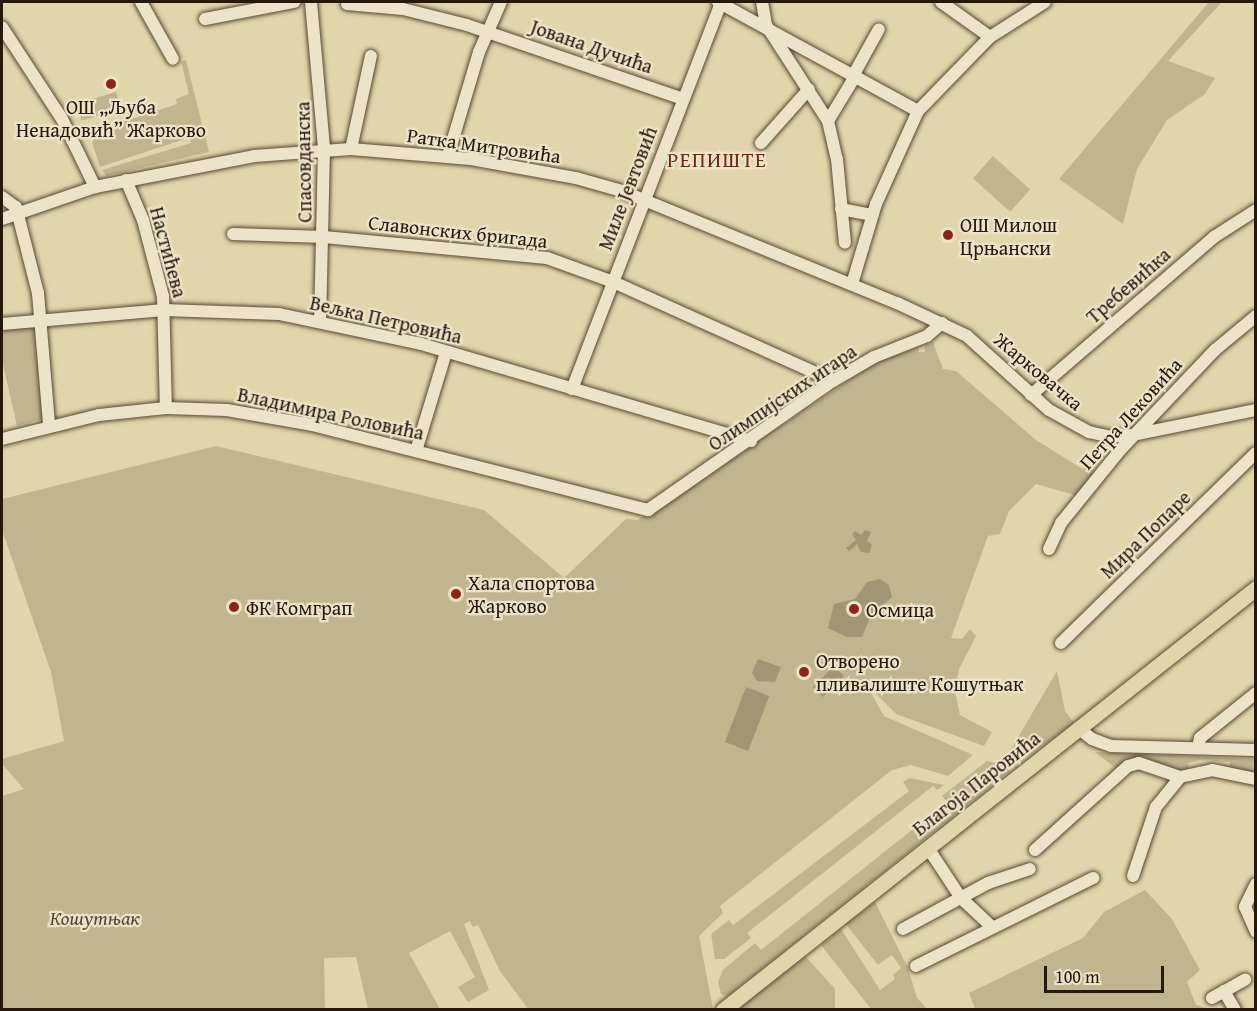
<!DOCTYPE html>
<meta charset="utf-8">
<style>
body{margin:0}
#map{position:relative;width:1257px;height:1011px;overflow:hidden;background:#e1d5ab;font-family:"Gentium Book Plus",serif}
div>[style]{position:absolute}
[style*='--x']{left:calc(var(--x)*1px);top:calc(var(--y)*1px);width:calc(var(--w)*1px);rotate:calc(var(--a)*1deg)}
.green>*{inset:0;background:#c1b590;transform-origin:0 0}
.water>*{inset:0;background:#a19575;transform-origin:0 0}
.roads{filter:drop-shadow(0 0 2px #554833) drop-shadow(0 0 2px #554833)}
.minor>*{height:12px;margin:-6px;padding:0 6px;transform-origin:6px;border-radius:6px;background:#ece4c8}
.major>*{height:15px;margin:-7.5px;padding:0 7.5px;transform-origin:7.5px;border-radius:7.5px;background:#e1d5ab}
.dots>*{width:16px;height:16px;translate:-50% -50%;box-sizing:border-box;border:3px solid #ece4c8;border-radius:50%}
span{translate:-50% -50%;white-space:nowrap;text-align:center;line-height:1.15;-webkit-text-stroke:4.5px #ece4c8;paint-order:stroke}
.street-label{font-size:20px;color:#26190b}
.poi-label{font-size:20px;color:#26190b}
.left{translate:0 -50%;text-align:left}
.park-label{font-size:20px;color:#544833;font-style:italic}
.neighbourhood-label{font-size:21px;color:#7a1f14;letter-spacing:1.5px}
.frame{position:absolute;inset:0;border:3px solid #26190b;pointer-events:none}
.scale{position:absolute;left:1044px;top:966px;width:120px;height:27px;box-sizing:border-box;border:3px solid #26190b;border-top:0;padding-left:8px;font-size:18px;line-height:21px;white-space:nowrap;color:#26190b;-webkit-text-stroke:4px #ece4c8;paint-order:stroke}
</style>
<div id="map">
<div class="green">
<div style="clip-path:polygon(1209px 2px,1222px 2px,1168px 61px,1215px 78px,1205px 94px,1167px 120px,1137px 169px,1123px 224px,1059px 179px)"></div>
<div style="clip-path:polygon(186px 60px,209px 152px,106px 176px,102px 170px,191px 143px,183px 119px,188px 138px,100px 167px,89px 133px,177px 104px,176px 99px,189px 94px,181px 61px)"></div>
<div style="left:116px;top:92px;width:18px;height:41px;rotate:74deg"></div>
<div style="left:993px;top:156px;width:50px;height:30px;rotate:42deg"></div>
<div style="clip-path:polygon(38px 325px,45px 418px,17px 426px,2px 360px,2px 329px)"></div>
<div style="clip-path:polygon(933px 342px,943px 369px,956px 371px,1036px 440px,1081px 468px,1098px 471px,1078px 496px,1036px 484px,1009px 511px,1000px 534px,988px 536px,951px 638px,962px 639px,970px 629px,976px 636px,959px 669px,955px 692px,960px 715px,992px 732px,984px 746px,896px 714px,866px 684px,884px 716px,973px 755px,948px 776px,911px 765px,892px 770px,720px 906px,723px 913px,699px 936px,713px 1009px,528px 1009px,500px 971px,478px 925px,473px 927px,470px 921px,464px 924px,489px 990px,468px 1002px,458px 987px,475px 977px,450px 931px,409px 953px,440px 1009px,368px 1009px,356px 957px,324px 958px,325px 1009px,2px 1009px,2px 796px,24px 789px,2px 764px,2px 759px,64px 741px,51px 672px,2px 530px,2px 499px,216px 446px,484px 510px,564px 578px,626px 519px,637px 520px,675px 497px,878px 361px,918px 347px,919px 352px,925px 352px,924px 346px)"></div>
<div style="clip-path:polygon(1057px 671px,1065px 711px,1074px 723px,1027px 757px,1007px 756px)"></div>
<div style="clip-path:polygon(1095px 752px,1255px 759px,1255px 772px,1229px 769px,1230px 762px,1201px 760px,1188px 763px,1189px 769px,1179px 773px,1161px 767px,1118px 770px)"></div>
<div style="clip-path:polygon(987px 761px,1008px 766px,1010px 771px,728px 996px,721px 994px,718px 982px,723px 970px,755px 943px,761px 950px,947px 802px,942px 796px)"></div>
<div style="clip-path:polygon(910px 778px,944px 785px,937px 790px,933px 786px,747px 933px,751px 938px,724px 959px,715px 959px,711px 934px,729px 920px,733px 925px,909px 791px,903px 782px)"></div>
<div style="clip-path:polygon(1145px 890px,1172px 919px,1200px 970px,1187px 982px,1196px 1005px,1210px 1009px,975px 1009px,969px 993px,1083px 938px,1104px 912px)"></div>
<div style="clip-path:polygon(875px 902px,908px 968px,917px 998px,927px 1009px,871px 1009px,821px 945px,841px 929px,880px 990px,895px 979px,893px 975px,901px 968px,892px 955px,878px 965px,846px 924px)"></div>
<div style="clip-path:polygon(805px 956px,835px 989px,835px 1009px,737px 1009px)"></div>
</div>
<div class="water">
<div style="clip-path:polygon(865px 530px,871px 532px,867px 541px,872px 545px,869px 553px,861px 552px,857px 544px,849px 551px,846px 548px,856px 540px,852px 534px,855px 531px,861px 535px)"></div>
<div style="clip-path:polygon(880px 579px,889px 585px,892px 597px,871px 615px,862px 637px,847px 637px,828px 628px,834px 604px,855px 599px,867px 582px)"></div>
<div style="clip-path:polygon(758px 659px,781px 667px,775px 682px,757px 681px,752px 673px)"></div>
<div style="left:834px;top:666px;width:14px;height:30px;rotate:45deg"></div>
<div style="left:746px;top:687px;width:25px;height:59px;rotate:21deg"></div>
</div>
<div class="roads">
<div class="minor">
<div style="--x:141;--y:2;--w:65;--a:60.7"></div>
<div style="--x:311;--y:2;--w:148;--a:84.9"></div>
<div style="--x:324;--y:149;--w:173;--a:91.3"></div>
<div style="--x:718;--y:2;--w:228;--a:28.6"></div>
<div style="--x:762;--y:2;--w:23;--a:80"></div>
<div style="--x:766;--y:25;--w:114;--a:57.1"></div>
<div style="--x:828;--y:121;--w:39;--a:77"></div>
<div style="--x:837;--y:159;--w:84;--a:84.6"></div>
<div style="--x:941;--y:2;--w:60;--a:35.5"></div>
<div style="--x:347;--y:4;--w:56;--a:5.1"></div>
<div style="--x:403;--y:9;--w:66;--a:14"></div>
<div style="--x:467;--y:25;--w:228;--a:18.9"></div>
<div style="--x:205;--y:19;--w:91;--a:-10.8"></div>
<div style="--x:2;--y:27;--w:110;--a:56.9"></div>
<div style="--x:62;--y:119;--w:76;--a:64.1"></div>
<div style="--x:854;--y:74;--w:51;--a:-60.9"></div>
<div style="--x:828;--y:121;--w:54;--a:-58.7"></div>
<div style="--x:761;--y:143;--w:72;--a:-48.4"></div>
<div style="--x:351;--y:149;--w:95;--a:-77.9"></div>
<div style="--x:448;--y:156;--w:109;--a:-73.4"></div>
<div style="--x:479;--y:52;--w:55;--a:-66.3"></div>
<div style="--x:126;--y:180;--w:43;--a:67"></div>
<div style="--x:143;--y:220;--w:79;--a:75.3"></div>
<div style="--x:163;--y:296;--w:112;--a:88.5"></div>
<div style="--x:2;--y:197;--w:17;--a:36"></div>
<div style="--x:16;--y:207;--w:89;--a:75.7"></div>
<div style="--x:38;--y:293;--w:131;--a:85.2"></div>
<div style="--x:841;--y:209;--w:32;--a:11"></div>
<div style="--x:2;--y:219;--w:98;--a:-19"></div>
<div style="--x:95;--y:187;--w:162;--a:-11"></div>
<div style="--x:254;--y:156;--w:97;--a:-4.1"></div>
<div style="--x:351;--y:149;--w:120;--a:4.8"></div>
<div style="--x:471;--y:159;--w:107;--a:10.3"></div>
<div style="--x:576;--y:178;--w:48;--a:15.8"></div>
<div style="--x:622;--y:191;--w:297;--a:22.2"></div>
<div style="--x:897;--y:303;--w:77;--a:25.2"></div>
<div style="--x:967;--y:336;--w:110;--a:42.1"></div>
<div style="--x:1049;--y:410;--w:46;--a:28.8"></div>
<div style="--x:1089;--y:432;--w:22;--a:13"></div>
<div style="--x:1110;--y:437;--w:23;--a:-5"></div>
<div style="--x:1133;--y:435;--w:126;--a:-11.5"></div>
<div style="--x:233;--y:234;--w:91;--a:1.9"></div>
<div style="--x:324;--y:237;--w:224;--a:5.4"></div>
<div style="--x:547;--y:258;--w:68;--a:19.8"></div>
<div style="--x:611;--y:281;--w:243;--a:24.2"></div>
<div style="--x:852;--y:284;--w:84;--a:-73.3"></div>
<div style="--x:876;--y:204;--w:102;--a:-65.7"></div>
<div style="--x:918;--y:111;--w:103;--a:-45.8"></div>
<div style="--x:990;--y:37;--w:65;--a:-32.5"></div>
<div style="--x:2;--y:324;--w:163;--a:-4.9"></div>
<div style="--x:164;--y:310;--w:115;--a:2"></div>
<div style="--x:279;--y:314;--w:145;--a:11.9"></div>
<div style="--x:421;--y:344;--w:344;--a:16.4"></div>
<div style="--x:572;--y:389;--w:414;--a:-68.9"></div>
<div style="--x:1031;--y:395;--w:242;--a:-40.8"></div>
<div style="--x:1214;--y:237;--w:50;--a:-32.7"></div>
<div style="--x:2;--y:439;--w:100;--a:-13.9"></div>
<div style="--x:99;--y:415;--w:67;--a:-6"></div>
<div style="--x:166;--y:408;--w:61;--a:1.9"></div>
<div style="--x:227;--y:410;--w:86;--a:10"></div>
<div style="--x:312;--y:425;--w:347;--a:14.2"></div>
<div style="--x:648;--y:510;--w:226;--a:-34.9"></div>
<div style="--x:833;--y:381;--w:48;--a:-30.3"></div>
<div style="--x:874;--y:357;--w:57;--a:-21.6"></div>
<div style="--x:927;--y:336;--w:20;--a:-41"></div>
<div style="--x:416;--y:451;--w:103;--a:-73.1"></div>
<div style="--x:1049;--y:549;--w:29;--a:-65"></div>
<div style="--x:1061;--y:523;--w:95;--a:-51"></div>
<div style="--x:1121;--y:449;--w:137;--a:-46.5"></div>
<div style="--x:1215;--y:350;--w:53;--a:-39.7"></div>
<div style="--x:1061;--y:643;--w:272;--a:-44.3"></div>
<div style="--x:1078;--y:728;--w:18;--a:38"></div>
<div style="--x:1092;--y:739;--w:20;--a:20"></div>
<div style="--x:1111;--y:746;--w:145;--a:1.6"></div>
<div style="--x:1198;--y:748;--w:10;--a:-79"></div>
<div style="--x:1200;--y:738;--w:72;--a:-38.8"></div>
<div style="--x:928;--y:848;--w:60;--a:56.6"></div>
<div style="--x:961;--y:898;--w:42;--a:43.1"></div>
<div style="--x:1035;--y:850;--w:125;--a:-42.1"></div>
<div style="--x:1128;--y:766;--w:11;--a:-15"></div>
<div style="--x:1139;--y:763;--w:43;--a:18.9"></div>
<div style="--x:1133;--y:876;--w:73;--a:-71.6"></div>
<div style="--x:1156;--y:807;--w:38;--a:-51"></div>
<div style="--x:1180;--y:777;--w:33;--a:-12"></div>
<div style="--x:1212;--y:770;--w:45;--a:11.6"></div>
<div style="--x:1256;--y:884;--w:25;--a:116"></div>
<div style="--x:1245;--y:907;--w:27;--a:66"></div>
<div style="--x:903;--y:929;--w:97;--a:-28.4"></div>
<div style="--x:988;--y:883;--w:44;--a:-18.4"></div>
<div style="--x:916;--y:966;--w:198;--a:-26.4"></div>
<div style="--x:1224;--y:991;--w:22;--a:60"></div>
<div style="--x:1212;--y:998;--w:38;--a:-29"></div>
</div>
<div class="major">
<div style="--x:723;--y:1010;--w:680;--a:-38.37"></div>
</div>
</div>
<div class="dots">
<div style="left:111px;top:84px;background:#8f2418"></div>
<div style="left:948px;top:235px;background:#8f2418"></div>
<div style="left:456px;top:594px;background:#8f2418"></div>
<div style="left:234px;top:607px;background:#8f2418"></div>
<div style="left:854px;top:609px;background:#8f2418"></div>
<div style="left:804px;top:672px;background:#8f2418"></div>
</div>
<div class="street-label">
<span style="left:592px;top:46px;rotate:19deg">Јована Дучића</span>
<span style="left:484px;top:145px;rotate:8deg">Ратка Митровића</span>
<span style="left:303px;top:162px;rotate:-91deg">Спасовданска</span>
<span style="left:627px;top:188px;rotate:-69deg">Миле Јевтовић</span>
<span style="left:458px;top:231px;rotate:6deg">Славонских бригада</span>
<span style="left:169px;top:252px;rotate:75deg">Настићева</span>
<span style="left:1128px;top:285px;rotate:-41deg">Требевићка</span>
<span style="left:386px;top:319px;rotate:13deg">Вељка Петровића</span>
<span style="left:1039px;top:371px;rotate:40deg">Жарковачка</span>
<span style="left:782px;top:397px;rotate:-34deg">Олимпијских игара</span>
<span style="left:331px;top:413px;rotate:12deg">Владимира Роловића</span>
<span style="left:1130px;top:413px;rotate:-48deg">Петра Лековића</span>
<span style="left:1145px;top:534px;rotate:-44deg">Мира Попаре</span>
<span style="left:976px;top:783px;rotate:-38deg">Благоја Паровића</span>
</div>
<div class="poi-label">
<span style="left:111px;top:118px">ОШ „Љуба<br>Ненадовић” Жарково</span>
<span class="left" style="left:960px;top:236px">ОШ Милош<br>Црњански</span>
<span class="left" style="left:468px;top:594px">Хала спортова<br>Жарково</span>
<span class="left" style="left:246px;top:607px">ФК Комграп</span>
<span class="left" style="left:866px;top:609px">Осмица</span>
<span class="left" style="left:816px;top:672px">Отворено<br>пливалиште Кошутњак</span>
</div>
<div class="park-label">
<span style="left:95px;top:917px">Кошутњак</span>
</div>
<div class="neighbourhood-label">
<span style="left:717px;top:160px">РЕПИШТЕ</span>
</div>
<div class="frame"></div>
<div class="scale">100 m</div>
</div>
